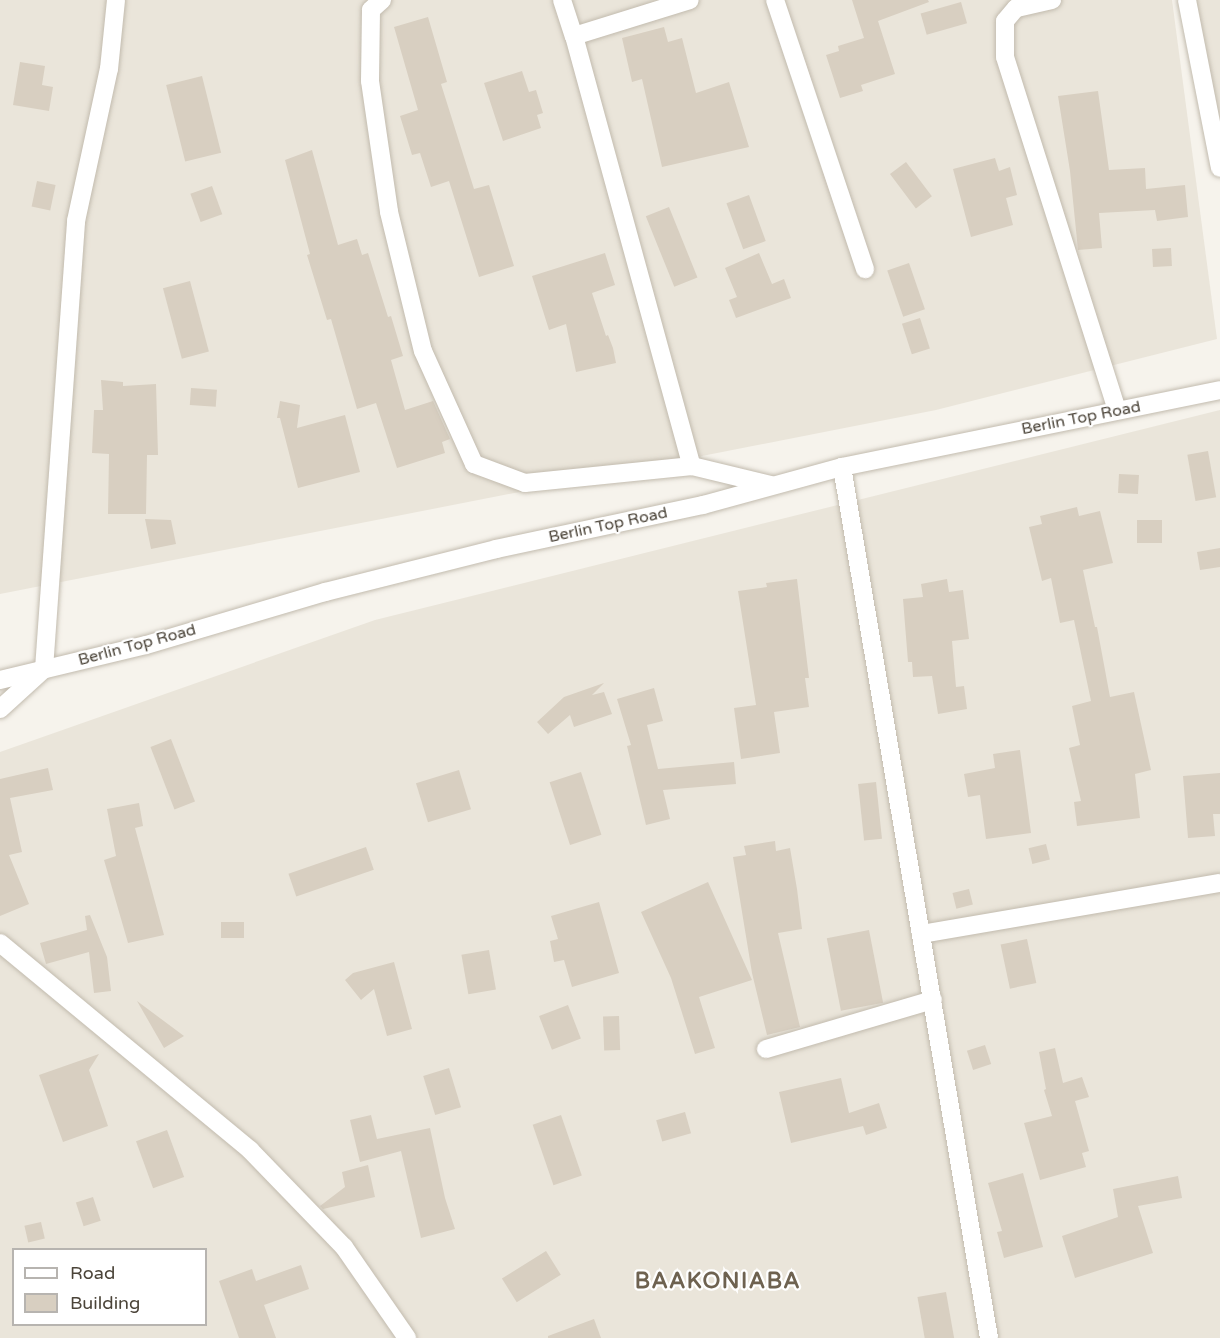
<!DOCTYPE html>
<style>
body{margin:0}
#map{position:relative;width:1220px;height:1338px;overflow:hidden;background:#f6f3ec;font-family:"Varela Round",sans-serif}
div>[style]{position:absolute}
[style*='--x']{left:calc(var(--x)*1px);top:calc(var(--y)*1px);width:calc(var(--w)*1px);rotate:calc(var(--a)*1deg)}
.residential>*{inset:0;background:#eae5da}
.building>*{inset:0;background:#d8cfc1;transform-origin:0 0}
.roads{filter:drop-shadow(0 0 2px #c2bbae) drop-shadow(0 0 2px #c2bbae)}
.street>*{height:18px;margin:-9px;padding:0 9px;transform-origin:9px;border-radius:9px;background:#fff}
span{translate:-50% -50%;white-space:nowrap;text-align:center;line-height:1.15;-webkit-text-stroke:4.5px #fff;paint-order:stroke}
.street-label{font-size:16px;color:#4b4439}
.district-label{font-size:22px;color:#6e6250;font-weight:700;letter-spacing:1.5px}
.legend{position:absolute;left:12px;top:1248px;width:195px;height:78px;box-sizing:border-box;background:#fff;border:2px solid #b7b4b0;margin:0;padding:8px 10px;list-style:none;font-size:18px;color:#4b4439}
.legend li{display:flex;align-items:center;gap:12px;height:30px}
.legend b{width:30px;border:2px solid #b7b4b0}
</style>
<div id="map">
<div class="residential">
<div style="clip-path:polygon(0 0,1172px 0,1217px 339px,936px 410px,0 594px)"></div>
<div style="clip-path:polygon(1189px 0,1220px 0,1220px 149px)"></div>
<div style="clip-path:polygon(evenodd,1220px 410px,1220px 1338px,0 1338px,0 752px,375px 620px,1220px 410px,14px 1250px,206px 1250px,206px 1324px,14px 1324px,14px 1250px)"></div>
</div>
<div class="building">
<div style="clip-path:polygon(852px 0,928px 0,929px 2px,878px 21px,895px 74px,861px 85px,863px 91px,840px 98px,826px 55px,839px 51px,838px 46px,864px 38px)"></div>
<div style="left:961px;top:2px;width:22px;height:42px;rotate:74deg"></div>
<div style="clip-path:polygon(428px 17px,447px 82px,441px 84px,474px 189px,489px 185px,514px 266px,479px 277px,449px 181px,431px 187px,420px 153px,412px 155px,400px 116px,418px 110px,394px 27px)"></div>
<div style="clip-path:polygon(664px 27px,668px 42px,682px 38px,696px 93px,729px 82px,749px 147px,662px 167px,642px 79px,632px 82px,622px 38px)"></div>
<div style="clip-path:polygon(20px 62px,45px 66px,42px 85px,53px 87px,49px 111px,13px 105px)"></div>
<div style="clip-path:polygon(522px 71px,529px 92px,536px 90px,543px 113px,537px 115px,541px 128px,503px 141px,484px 83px)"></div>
<div style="left:202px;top:76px;width:79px;height:37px;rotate:76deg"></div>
<div style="clip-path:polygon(1098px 91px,1109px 170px,1145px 168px,1146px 189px,1185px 185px,1188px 217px,1157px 221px,1155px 210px,1099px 213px,1102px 248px,1078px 250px,1070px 171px,1058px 96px)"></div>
<div style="clip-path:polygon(312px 150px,338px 245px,357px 239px,362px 255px,368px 253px,388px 317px,391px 316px,403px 356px,391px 360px,405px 410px,433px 401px,450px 439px,442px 442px,445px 453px,397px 468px,376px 403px,357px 409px,331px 319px,327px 320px,307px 255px,310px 254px,285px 160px)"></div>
<div style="clip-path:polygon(995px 158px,999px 171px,1010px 167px,1017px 195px,1006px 198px,1013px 225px,971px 237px,953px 169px)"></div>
<div style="left:906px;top:162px;width:43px;height:20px;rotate:53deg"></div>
<div style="left:37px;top:181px;width:19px;height:26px;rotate:12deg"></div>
<div style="left:212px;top:186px;width:30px;height:23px;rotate:70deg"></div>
<div style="left:749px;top:195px;width:49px;height:24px;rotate:70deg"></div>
<div style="left:669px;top:207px;width:76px;height:25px;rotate:68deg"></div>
<div style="left:1171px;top:248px;width:18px;height:19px;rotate:87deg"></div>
<div style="clip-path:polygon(605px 253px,615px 285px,592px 293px,606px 336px,608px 335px,613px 348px,616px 363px,576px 372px,566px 324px,549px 330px,532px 276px)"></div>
<div style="clip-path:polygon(759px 253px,772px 284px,784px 279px,791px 298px,736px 318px,729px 300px,737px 297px,725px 268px)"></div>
<div style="left:909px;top:263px;width:49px;height:23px;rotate:71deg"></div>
<div style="left:190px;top:281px;width:73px;height:28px;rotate:75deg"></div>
<div style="left:920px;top:318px;width:32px;height:19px;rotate:72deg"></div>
<div style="clip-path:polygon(101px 380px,123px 382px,123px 386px,156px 384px,158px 455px,147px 455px,146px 514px,108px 514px,109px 454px,92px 453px,94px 410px,103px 410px)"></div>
<div style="left:191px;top:388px;width:26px;height:17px;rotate:4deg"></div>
<div style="clip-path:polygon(280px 401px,300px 405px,297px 428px,345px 415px,360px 472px,298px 488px,280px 418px,277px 418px)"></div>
<div style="left:1208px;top:451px;width:47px;height:21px;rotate:80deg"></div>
<div style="left:1119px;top:474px;width:20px;height:19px;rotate:3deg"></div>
<div style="clip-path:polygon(1077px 507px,1079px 516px,1100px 511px,1113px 563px,1083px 570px,1095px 627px,1097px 627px,1110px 697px,1134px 692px,1151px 770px,1135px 774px,1140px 818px,1077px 826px,1074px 802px,1081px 801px,1069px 748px,1080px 745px,1072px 706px,1091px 701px,1074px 620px,1060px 623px,1051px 578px,1042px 581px,1029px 527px,1042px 524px,1040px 516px)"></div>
<div style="clip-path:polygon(145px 519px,171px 520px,176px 544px,151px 549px)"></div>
<div style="left:1137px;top:520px;width:25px;height:23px"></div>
<div style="clip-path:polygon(1220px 548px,1220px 567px,1200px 570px,1197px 552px)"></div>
<div style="clip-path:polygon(797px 579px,809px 678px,805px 678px,809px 707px,774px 712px,780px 753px,741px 759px,734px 708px,756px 705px,738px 591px,767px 587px,766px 583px)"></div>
<div style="clip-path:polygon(947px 579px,949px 592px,963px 590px,969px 639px,952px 641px,956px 687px,964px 686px,967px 709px,938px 714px,932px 676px,913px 677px,912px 662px,908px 662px,903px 599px,923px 597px,921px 584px)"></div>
<div style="clip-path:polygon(604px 683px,592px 695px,604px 692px,612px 714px,574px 727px,570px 715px,548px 734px,537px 722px,564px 697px)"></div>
<div style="clip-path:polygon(654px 688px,663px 721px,647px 725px,658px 769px,734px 762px,736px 784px,663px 790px,670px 819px,646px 825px,627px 746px,631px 745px,617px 699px)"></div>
<div style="left:171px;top:739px;width:67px;height:22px;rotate:69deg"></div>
<div style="clip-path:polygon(1020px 750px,1031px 833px,986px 839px,980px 795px,968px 797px,964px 774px,995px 768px,993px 754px)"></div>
<div style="clip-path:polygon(48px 768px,53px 790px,10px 798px,22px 852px,9px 855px,29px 904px,0 916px,0 779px)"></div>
<div style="left:459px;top:770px;width:41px;height:45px;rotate:73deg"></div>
<div style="left:581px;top:772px;width:66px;height:33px;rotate:72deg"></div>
<div style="clip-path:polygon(1220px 773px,1220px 814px,1213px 814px,1215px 836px,1188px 838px,1183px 776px)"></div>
<div style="left:876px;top:782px;width:57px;height:18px;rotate:84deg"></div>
<div style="clip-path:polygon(139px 803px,143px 826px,135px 828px,164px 935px,128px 943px,104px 860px,116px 856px,107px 809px)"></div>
<div style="clip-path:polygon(775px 841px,776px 851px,790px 848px,797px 889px,802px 929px,778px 933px,800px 1027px,767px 1035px,752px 973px,733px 857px,746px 855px,744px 846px)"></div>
<div style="left:1046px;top:844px;width:16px;height:18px;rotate:76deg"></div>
<div style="left:366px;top:847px;width:24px;height:82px;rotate:71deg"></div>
<div style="clip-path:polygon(708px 882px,752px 980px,699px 997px,715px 1048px,695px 1054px,671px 978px,641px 912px)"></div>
<div style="left:969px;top:889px;width:16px;height:17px;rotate:76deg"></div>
<div style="clip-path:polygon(599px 902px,619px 973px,572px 987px,564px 960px,554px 962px,550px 941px,558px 939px,551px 916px)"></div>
<div style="clip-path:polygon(90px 915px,107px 957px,111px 991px,94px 993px,89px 952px,46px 964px,40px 943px,87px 930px,85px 916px)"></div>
<div style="left:221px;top:922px;width:23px;height:16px"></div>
<div style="left:869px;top:930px;width:74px;height:43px;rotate:79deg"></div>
<div style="left:1027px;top:939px;width:45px;height:27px;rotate:78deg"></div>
<div style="left:489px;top:950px;width:40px;height:28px;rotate:80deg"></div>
<div style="clip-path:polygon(394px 962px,412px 1029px,387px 1036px,374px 989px,361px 1000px,345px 980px,353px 973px)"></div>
<div style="clip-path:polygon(137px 1001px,184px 1036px,164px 1048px)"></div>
<div style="left:568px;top:1005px;width:36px;height:31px;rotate:69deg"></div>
<div style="left:619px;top:1016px;width:34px;height:16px;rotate:88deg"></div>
<div style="left:985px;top:1045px;width:20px;height:19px;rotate:72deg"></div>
<div style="clip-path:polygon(1055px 1048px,1063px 1083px,1082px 1077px,1089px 1097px,1075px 1101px,1089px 1151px,1082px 1153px,1086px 1167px,1040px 1180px,1024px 1123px,1052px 1116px,1044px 1090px,1046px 1089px,1039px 1052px)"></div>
<div style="clip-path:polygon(99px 1054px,89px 1070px,108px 1126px,63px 1142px,39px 1075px)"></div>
<div style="left:449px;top:1068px;width:41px;height:27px;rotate:73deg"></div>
<div style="clip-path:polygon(841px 1078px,849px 1113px,879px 1103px,887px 1128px,866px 1135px,863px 1126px,791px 1143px,779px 1092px)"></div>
<div style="left:685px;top:1112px;width:22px;height:30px;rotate:74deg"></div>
<div style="clip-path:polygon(371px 1115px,377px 1139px,430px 1128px,445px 1198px,455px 1229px,421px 1238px,401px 1151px,360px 1162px,350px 1120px)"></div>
<div style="left:561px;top:1115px;width:64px;height:30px;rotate:71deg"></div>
<div style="left:167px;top:1130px;width:50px;height:33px;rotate:70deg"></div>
<div style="clip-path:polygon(368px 1165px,375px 1197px,323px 1209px,320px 1206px,345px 1187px,342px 1172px)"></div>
<div style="clip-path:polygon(1023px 1173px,1043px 1247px,1004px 1258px,997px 1232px,1002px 1231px,988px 1183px)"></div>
<div style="clip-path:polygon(1178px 1176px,1182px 1198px,1138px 1206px,1153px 1253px,1075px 1278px,1062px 1236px,1118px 1217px,1113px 1189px)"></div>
<div style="left:93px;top:1197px;width:25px;height:18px;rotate:72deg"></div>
<div style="left:41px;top:1222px;width:17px;height:17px;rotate:77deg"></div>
<div style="left:546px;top:1251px;width:28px;height:52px;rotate:58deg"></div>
<div style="clip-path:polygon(301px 1265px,309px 1289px,264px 1305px,276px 1338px,239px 1338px,219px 1281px,252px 1269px,256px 1281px)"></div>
<div style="left:946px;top:1292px;width:47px;height:29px;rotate:80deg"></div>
<div style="clip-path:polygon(594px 1319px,601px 1338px,548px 1338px,548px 1336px)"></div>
</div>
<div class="roads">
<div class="street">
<div style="--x:382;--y:0;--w:15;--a:138"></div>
<div style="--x:371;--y:10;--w:71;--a:90.8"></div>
<div style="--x:370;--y:81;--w:132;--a:81.7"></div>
<div style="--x:389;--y:212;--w:143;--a:76.3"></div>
<div style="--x:423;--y:351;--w:124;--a:65.7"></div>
<div style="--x:474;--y:464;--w:54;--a:20.4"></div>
<div style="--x:525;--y:483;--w:168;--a:-5.8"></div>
<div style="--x:692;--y:466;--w:81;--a:13.5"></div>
<div style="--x:562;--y:0;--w:38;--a:72"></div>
<div style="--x:574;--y:36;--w:446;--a:74.7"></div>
<div style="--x:775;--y:0;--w:284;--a:71.5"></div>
<div style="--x:1052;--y:0;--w:37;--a:167"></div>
<div style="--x:1016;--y:8;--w:17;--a:130"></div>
<div style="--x:1005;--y:21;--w:36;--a:90"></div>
<div style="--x:1005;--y:57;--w:370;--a:72.4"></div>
<div style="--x:1187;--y:0;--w:171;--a:78.9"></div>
<div style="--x:574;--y:36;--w:121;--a:-17.2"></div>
<div style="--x:842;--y:467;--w:883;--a:80.42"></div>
<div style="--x:0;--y:680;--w:150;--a:-13.5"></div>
<div style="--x:146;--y:645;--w:187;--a:-16.5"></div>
<div style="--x:325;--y:592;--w:176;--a:-14.1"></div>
<div style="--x:496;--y:549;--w:212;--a:-12"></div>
<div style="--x:703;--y:505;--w:144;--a:-15.3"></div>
<div style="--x:842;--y:467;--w:386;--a:-11.5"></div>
<div style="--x:0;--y:709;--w:59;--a:-42.3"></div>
<div style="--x:44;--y:669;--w:449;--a:-85.9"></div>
<div style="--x:76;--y:221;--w:156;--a:-77.8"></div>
<div style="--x:109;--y:69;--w:69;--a:-84.2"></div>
<div style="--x:921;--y:934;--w:303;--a:-9.7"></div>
<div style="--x:0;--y:943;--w:325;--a:39.6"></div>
<div style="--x:250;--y:1150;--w:135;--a:45.9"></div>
<div style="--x:344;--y:1247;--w:111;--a:55.3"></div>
<div style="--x:766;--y:1049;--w:174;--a:-16.4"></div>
</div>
</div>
<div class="street-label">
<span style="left:1081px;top:418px;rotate:-11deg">Berlin Top Road</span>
<span style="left:608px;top:525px;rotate:-12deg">Berlin Top Road</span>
<span style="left:137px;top:645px;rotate:-15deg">Berlin Top Road</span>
</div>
<div class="district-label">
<span style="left:718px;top:1282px">BAAKONIABA</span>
</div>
<ul class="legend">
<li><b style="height:8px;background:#fff"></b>Road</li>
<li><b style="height:16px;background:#d8cfc1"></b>Building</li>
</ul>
</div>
